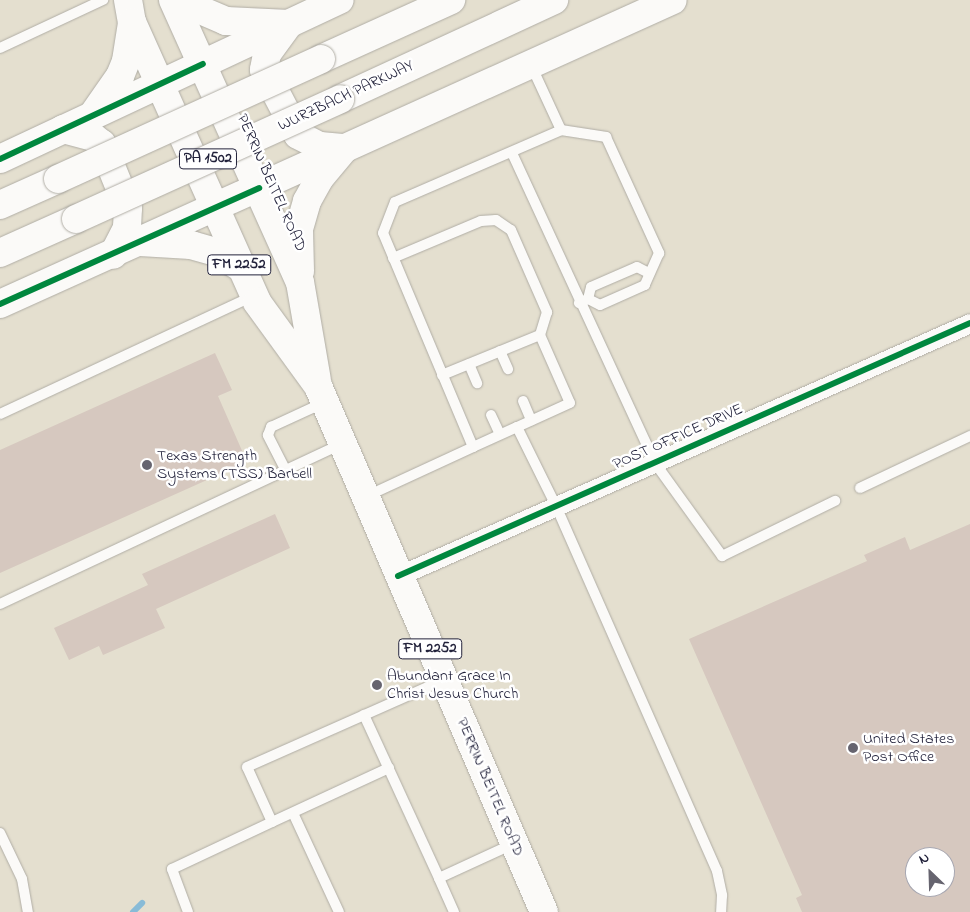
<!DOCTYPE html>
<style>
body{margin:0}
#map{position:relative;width:970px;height:912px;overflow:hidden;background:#e4dfcf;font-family:"Indie Flower",sans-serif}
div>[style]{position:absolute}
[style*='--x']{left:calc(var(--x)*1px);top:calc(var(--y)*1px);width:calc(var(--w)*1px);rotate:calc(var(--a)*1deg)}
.stream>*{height:6px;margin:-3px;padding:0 3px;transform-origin:3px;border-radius:3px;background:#88bbd7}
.building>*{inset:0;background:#d6c8bf}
.roads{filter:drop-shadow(0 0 1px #b0ada5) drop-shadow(0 0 1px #b0ada5)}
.service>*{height:10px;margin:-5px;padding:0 5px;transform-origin:5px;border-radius:5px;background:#fbfaf8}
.minor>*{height:19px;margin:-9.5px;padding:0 9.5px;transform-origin:9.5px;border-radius:9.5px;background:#fbfaf8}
.primary>*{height:28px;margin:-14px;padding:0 14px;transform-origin:14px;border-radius:14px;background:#fbfaf8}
.motorway>*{height:28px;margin:-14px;padding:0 14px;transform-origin:14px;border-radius:14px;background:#fbfaf8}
.bridges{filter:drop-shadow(0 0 1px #b0ada5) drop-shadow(0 0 1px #b0ada5)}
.motorway-bridge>*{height:28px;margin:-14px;padding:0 14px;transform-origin:14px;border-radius:14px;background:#fbfaf8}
.cycleway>*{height:6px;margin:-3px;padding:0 3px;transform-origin:3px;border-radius:3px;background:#00873e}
.dots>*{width:14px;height:14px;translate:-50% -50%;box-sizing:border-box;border:2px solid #fff;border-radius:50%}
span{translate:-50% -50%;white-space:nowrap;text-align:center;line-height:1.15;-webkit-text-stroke:5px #fff;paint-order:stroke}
.shield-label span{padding:1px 4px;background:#fff;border:1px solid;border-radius:4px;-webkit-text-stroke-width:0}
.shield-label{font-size:15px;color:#22223b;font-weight:700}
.street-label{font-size:16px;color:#22223b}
.poi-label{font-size:16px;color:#22223b}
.left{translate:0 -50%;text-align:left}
.north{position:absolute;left:905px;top:847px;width:50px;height:50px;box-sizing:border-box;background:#fff;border:1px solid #a7a7b1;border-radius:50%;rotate:336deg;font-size:14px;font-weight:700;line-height:20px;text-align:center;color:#22223b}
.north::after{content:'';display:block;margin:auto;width:18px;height:22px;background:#66646f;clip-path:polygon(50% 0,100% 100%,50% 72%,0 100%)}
</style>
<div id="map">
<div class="stream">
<div style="--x:133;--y:912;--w:13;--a:-45"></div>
</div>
<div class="building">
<div style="clip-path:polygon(215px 353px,232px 390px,218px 396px,247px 462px,0 573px,0 450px)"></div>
<div style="clip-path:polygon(275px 514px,290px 548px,156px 609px,165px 628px,103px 655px,99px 646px,69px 660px,54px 628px,148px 585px,142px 574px)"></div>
<div style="clip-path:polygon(evenodd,970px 524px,970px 912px,802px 912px,796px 898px,802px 895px,689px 639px,867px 561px,864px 555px,905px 537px,910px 550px,970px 524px,915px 857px,945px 857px,945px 887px,915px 887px,915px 857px)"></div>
</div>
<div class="roads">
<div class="service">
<div style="--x:0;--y:48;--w:114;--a:-25"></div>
<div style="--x:561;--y:130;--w:46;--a:8.8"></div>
<div style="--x:606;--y:137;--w:128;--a:65.4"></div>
<div style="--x:659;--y:253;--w:35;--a:114"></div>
<div style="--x:645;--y:285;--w:49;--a:156"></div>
<div style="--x:600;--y:305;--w:13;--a:-153"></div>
<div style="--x:588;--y:299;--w:10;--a:156"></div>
<div style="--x:512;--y:153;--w:341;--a:65.2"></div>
<div style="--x:655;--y:463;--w:115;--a:54.2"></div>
<div style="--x:722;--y:556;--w:126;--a:-26"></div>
<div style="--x:393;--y:258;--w:95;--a:-22.8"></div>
<div style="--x:481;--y:221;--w:15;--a:-4"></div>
<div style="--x:496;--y:220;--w:18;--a:34"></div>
<div style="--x:511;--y:230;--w:90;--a:66.3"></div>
<div style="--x:547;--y:312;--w:24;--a:107"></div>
<div style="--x:588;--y:299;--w:12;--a:-76"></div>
<div style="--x:591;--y:287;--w:50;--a:-23.5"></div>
<div style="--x:637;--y:267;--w:13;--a:27"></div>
<div style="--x:500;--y:351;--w:20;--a:66"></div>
<div style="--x:469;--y:364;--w:21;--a:67"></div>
<div style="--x:442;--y:375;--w:106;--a:-22.2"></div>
<div style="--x:540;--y:335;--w:74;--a:66.2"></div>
<div style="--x:570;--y:403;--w:58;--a:155.6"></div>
<div style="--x:523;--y:401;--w:21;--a:67"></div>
<div style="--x:0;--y:414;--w:279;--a:-25"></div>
<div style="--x:491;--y:415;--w:21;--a:65"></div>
<div style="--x:473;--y:447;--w:48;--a:-24.4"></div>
<div style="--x:517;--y:427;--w:88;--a:63.7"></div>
<div style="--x:556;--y:506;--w:399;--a:66.2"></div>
<div style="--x:717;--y:871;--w:25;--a:78"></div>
<div style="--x:722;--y:895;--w:17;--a:93"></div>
<div style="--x:285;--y:469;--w:38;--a:-117"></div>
<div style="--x:268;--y:435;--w:9;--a:-69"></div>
<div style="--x:271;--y:427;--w:57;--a:-24.8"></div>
<div style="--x:860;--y:488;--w:122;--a:-25.3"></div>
<div style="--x:367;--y:496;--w:117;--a:-24.8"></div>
<div style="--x:473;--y:447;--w:232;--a:-112.8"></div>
<div style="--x:383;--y:233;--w:33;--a:-69"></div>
<div style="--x:395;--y:202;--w:181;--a:-23.4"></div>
<div style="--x:561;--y:130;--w:72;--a:-114.8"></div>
<div style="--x:0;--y:604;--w:377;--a:-25.1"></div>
<div style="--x:364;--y:715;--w:179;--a:65.3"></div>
<div style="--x:293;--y:813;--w:109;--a:65.1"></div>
<div style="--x:272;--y:822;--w:129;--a:-24.8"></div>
<div style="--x:0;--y:833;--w:51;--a:64.4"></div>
<div style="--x:22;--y:879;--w:34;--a:80"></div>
<div style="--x:188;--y:912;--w:46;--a:-110.4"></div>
<div style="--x:172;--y:869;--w:110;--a:-25.2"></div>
<div style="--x:272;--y:822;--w:60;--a:-114.4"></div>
<div style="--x:247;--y:767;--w:214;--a:-23.9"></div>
<div style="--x:454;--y:912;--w:37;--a:-114"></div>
<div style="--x:439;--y:878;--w:81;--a:-24.7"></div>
</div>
<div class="minor">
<div style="--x:398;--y:576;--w:625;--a:-23.86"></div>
</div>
<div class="primary">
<div style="--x:128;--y:0;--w:22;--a:80"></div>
<div style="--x:132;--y:22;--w:307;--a:65.9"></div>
<div style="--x:257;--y:302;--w:104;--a:54"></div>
<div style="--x:318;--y:386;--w:572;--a:66.75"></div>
<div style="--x:173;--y:0;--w:309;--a:65.8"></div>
<div style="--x:300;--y:282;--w:99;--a:80.2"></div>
<div style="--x:177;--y:0;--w:53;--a:23.2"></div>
<div style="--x:226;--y:21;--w:63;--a:2.7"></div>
<div style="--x:92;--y:116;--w:49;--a:-55"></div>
<div style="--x:120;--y:76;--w:16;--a:-68"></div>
<div style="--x:126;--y:61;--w:39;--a:-81"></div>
<div style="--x:140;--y:242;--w:51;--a:3.4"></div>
<div style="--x:191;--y:245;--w:26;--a:16"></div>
<div style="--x:216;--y:252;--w:28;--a:32"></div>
<div style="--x:300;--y:271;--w:42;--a:-91.4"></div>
<div style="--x:299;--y:229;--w:29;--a:-74"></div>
<div style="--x:307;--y:201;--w:25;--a:-61"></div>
<div style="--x:319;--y:179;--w:40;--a:-50"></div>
</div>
<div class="motorway">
<div style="--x:288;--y:25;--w:36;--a:126"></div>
<div style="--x:267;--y:54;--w:16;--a:101"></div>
<div style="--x:264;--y:70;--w:73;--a:62.4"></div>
<div style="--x:298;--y:135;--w:25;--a:27"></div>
<div style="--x:320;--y:146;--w:25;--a:5"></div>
<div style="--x:321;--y:59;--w:143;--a:-24.4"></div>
<div style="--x:340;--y:99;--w:236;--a:-24.8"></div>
<div style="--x:63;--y:129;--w:31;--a:15"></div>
<div style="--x:93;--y:137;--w:11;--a:38"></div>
<div style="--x:102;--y:144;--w:69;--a:67.9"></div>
<div style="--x:128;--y:208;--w:20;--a:93"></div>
<div style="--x:127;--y:228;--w:30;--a:117"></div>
<div style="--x:0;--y:159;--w:375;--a:-25.1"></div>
<div style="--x:0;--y:205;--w:64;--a:-24.1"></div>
<div style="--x:0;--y:253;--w:83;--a:-24.1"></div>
<div style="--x:0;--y:304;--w:738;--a:-24.31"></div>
</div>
</div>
<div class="bridges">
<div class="motorway-bridge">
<div style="--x:58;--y:179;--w:289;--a:-24.5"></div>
<div style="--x:76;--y:219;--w:290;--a:-24.4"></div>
</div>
</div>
<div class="cycleway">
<div style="--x:0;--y:159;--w:224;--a:-25.1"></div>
<div style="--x:0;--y:304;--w:284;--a:-24.1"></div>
<div style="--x:398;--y:576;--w:625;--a:-23.86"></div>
</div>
<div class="dots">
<div style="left:147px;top:465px;background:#66646f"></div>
<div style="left:377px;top:685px;background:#66646f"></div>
<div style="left:853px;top:748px;background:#66646f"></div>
</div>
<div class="shield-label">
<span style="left:208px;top:159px">PA 1502</span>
<span style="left:239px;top:265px">FM 2252</span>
<span style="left:430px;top:649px">FM 2252</span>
</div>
<div class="street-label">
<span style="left:346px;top:96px;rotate:-25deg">WURZBACH PARKWAY</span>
<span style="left:271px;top:183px;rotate:66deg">PERRIN BEITEL ROAD</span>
<span style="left:678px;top:437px;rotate:-24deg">POST OFFICE DRIVE</span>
<span style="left:490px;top:787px;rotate:67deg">PERRIN BEITEL ROAD</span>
</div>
<div class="poi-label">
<span class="left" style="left:157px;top:465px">Texas Strength<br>Systems (TSS) Barbell</span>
<span class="left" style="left:387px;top:685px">Abundant Grace In<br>Christ Jesus Church</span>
<span class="left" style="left:863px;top:748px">United States<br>Post Office</span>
</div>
<div class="north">N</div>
</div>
